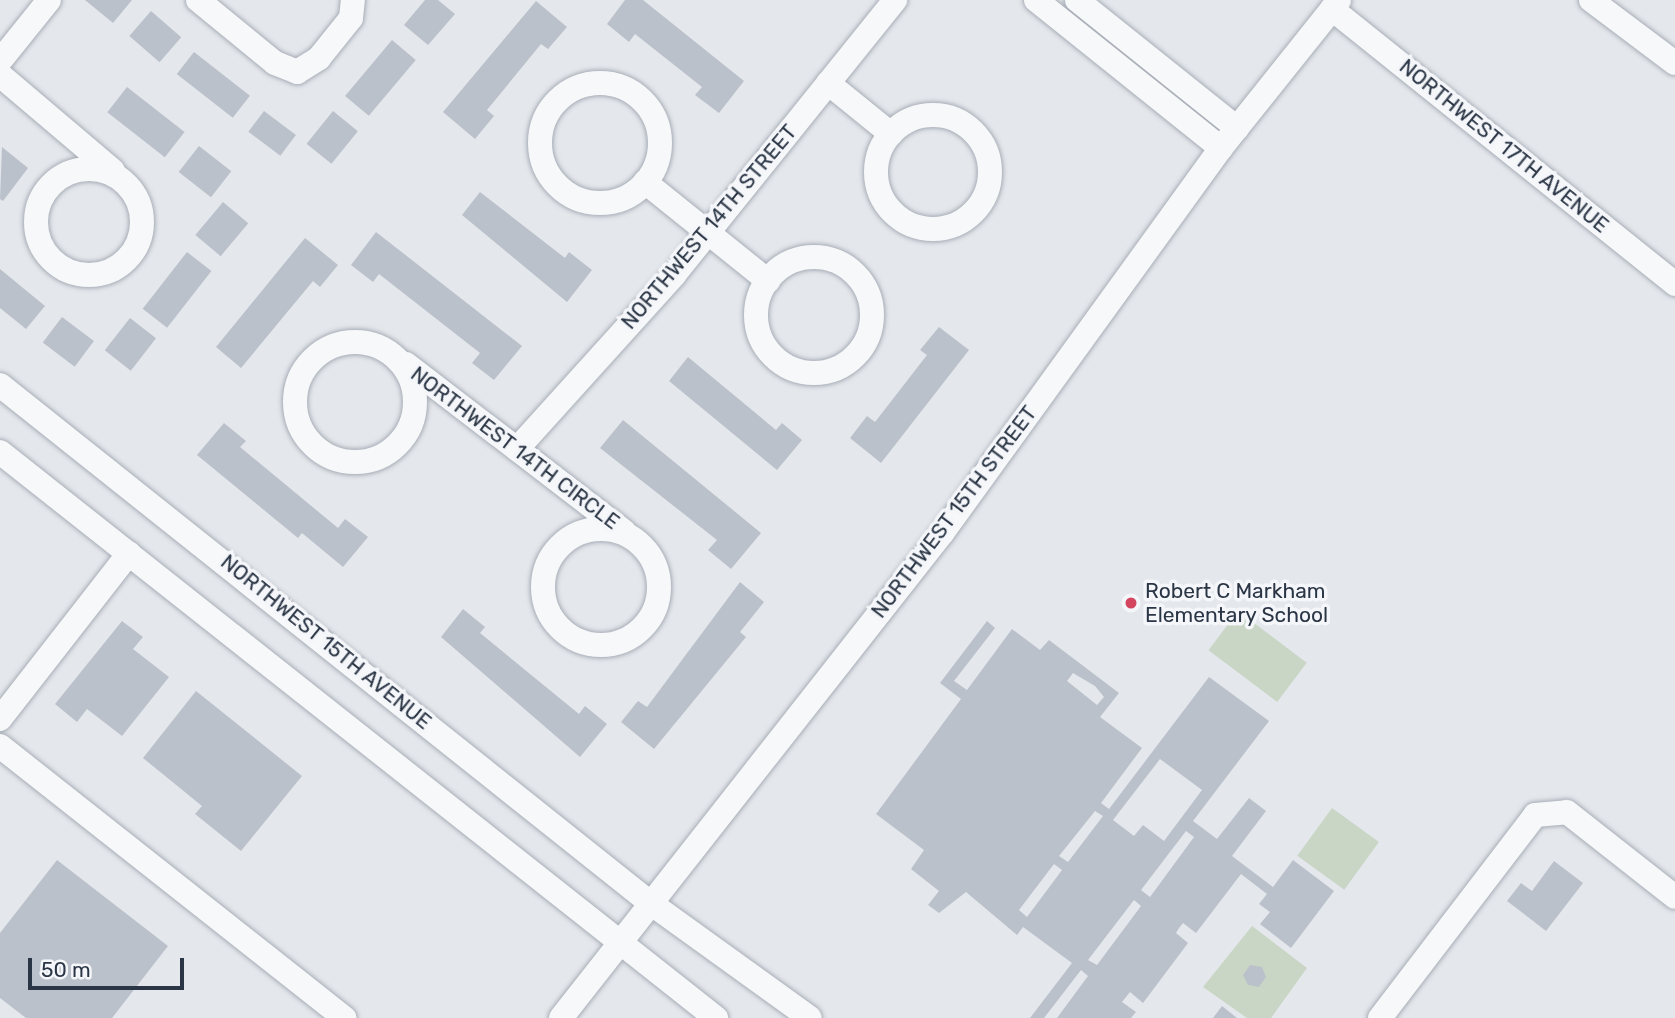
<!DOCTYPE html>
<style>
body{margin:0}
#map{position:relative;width:1675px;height:1018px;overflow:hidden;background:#e4e7ec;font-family:Rubik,sans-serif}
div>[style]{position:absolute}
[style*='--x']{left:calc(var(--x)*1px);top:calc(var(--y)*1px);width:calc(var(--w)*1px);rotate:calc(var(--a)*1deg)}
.green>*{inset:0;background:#cad6c5;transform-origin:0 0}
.building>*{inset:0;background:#bbc1ca;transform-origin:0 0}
.roads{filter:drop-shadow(0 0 2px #a8aeb7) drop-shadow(0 0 2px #a8aeb7)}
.minor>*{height:24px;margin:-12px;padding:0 12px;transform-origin:12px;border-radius:12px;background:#f7f8fa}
.minor>.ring{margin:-12px;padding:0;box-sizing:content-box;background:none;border:24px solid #f7f8fa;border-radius:50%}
.dots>*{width:19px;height:19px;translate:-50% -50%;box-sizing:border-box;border:4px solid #f4f6f9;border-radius:50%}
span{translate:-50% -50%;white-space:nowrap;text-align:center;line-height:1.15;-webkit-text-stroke:7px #f4f6f9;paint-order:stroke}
.street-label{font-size:21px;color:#2a3545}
.poi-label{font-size:21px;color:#2a3545}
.left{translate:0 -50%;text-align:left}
.scale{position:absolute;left:28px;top:958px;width:156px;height:32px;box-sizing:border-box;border:4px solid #2a3545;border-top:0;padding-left:9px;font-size:21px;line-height:24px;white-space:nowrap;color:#2a3545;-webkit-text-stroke:5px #f4f6f9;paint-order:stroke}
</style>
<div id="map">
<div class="green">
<div style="left:1238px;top:611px;width:86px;height:49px;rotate:37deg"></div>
<div style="left:1332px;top:808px;width:58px;height:59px;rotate:36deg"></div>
<div style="clip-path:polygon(1252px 926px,1307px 968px,1271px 1018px,1247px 1018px,1203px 987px)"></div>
</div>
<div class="building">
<div style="clip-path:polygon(85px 0,132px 0,113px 23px)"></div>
<div style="clip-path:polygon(425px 0,438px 0,455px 14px,428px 45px,404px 25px)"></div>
<div style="clip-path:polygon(625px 0,643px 0,744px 81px,719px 113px,695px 95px,702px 87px,635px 34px,629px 42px,607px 24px)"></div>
<div style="clip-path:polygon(536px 1px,567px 27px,548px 49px,541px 44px,487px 110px,494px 116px,475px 139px,443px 112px)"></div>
<div style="left:151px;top:11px;width:40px;height:33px;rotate:41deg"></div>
<div style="left:392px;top:40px;width:31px;height:73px;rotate:40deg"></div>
<div style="left:194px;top:52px;width:71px;height:28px;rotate:38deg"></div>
<div style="left:127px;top:87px;width:73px;height:32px;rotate:38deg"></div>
<div style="left:264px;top:111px;width:40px;height:26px;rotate:37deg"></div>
<div style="left:333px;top:111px;width:32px;height:42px;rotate:39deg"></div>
<div style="left:199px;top:146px;width:41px;height:33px;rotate:38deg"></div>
<div style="clip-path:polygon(2px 147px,28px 168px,3px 201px,0 199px)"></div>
<div style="clip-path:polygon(480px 192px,565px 258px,569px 252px,592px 270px,567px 302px,462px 215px)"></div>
<div style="left:223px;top:202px;width:33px;height:43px;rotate:40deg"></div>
<div style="clip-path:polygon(376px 232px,522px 346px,494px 380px,472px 363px,480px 353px,379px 274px,373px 282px,351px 265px)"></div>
<div style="clip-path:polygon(305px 238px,338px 265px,320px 287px,313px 281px,241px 368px,216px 347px)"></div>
<div style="left:187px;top:252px;width:31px;height:72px;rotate:38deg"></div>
<div style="clip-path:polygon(0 269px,45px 306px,26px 329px,0 308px)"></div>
<div style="left:62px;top:317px;width:40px;height:32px;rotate:37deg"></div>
<div style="left:130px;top:318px;width:33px;height:41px;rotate:38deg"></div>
<div style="clip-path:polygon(939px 327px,969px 350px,881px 463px,850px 438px,867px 416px,875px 422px,927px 355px,920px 350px)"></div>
<div style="clip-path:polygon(688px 357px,776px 430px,782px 423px,802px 440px,777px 470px,669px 381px)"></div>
<div style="clip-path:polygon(623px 420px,761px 533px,731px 569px,708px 550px,717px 540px,600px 448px)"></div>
<div style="clip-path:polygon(224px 423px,246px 441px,240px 447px,338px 528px,345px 519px,368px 537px,343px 567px,302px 533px,298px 538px,197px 455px)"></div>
<div style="clip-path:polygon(740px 582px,764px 602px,740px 632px,746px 637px,654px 749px,621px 722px,638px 701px,647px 707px)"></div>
<div style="clip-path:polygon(463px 609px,485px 627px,480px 633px,579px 714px,585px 706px,607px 724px,580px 757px,441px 637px)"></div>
<div style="clip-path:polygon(122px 621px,143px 637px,133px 649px,169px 677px,122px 736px,87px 709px,77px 722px,55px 704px)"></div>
<div style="clip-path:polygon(evenodd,987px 621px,995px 628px,954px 681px,967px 690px,1012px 629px,1040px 650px,1049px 640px,1119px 693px,1100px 717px,1142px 748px,1101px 803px,1109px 809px,1209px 677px,1269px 721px,1193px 821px,1217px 839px,1249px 798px,1266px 811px,1232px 856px,1273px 887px,1293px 860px,1334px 891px,1291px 948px,1260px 924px,1270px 912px,1259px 904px,1267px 894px,1241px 874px,1196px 933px,1183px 923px,1179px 928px,1176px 933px,1188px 943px,1143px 1003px,1130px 992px,1122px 1002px,1136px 1012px,1131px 1018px,1057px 1018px,1088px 976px,1081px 970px,1044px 1018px,1030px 1018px,1072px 963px,1023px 927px,1017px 935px,966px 892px,939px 913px,928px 905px,939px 891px,911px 869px,924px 850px,876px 814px,961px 699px,940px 683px,987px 621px,1073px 673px,1095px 686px,1104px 697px,1097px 705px,1067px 681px,1073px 673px,987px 621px,1160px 759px,1202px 790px,1164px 841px,1143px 825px,1134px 836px,1113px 820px,1160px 759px,987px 621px,1095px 811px,1103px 816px,1068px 862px,1059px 856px,1095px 811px,987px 621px,1186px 831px,1194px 837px,1150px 897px,1141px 890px,1186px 831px,987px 621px,1054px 864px,1062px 870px,1027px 917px,1019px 910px,1054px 864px,987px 621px,1134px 900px,1141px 906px,1097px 965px,1088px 960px,1134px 900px)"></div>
<div style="clip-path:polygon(196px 691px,302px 776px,241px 851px,195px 814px,202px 806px,143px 758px)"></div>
<div style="clip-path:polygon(57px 860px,168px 946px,112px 1018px,26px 1018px,0 998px,0 933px)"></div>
<div style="clip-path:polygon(1554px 861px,1583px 883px,1546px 931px,1507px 901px,1521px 883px,1532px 891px)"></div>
<div style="clip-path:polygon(1250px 965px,1262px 967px,1266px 977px,1259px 987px,1248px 985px,1243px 975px)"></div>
<div style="clip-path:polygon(1222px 1006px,1237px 1018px,1213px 1018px)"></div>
</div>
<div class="roads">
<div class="minor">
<div style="--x:198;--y:0;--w:99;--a:39.3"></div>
<div style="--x:275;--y:63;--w:24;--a:22"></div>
<div style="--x:297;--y:72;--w:26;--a:-32"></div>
<div style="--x:319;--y:58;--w:51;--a:-51.3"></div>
<div style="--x:351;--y:18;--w:18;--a:-84"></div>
<div style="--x:1036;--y:0;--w:237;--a:38.7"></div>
<div style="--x:1077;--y:0;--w:205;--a:38.7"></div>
<div style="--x:1591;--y:0;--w:105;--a:36.9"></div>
<div style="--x:1332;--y:9;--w:440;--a:38.7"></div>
<div style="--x:0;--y:61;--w:78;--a:-51.2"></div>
<div style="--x:0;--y:75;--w:148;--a:40.3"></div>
<div style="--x:828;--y:83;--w:81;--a:39"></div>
<div class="ring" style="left:540px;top:83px;width:96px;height:96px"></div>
<div class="ring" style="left:876px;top:115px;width:90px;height:90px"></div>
<div class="ring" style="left:36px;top:169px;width:82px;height:82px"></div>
<div style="--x:645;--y:182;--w:158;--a:38.8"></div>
<div class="ring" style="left:756px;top:257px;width:92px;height:92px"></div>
<div class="ring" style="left:295px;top:342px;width:96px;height:96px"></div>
<div style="--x:406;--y:364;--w:275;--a:37.5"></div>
<div style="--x:0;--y:385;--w:830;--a:38.54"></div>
<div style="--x:649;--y:902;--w:198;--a:35.8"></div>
<div style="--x:517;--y:449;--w:234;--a:-47.9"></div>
<div style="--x:674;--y:275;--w:353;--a:-51.2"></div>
<div style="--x:0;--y:452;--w:913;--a:38.33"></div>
<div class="ring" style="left:543px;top:529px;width:92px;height:92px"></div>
<div style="--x:0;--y:719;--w:210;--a:-52.1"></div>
<div style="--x:0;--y:746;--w:439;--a:38.3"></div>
<div style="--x:561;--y:1018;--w:618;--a:-51.83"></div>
<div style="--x:943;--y:532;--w:474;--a:-54.1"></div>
<div style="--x:1221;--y:148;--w:189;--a:-51.4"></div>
<div style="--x:1380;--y:1018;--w:255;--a:-52.6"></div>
<div style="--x:1535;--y:815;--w:32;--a:-5"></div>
<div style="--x:1567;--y:812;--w:137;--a:38.2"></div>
</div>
</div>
<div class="dots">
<div style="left:1131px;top:603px;background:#d4465f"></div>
</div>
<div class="street-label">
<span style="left:1504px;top:146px;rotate:39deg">NORTHWEST 17TH AVENUE</span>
<span style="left:709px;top:227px;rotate:-50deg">NORTHWEST 14TH STREET</span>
<span style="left:515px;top:448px;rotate:37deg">NORTHWEST 14TH CIRCLE</span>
<span style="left:954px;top:512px;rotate:-53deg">NORTHWEST 15TH STREET</span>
<span style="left:326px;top:642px;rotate:39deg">NORTHWEST 15TH AVENUE</span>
</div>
<div class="poi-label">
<span class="left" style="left:1145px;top:603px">Robert C Markham<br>Elementary School</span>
</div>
<div class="scale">50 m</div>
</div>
